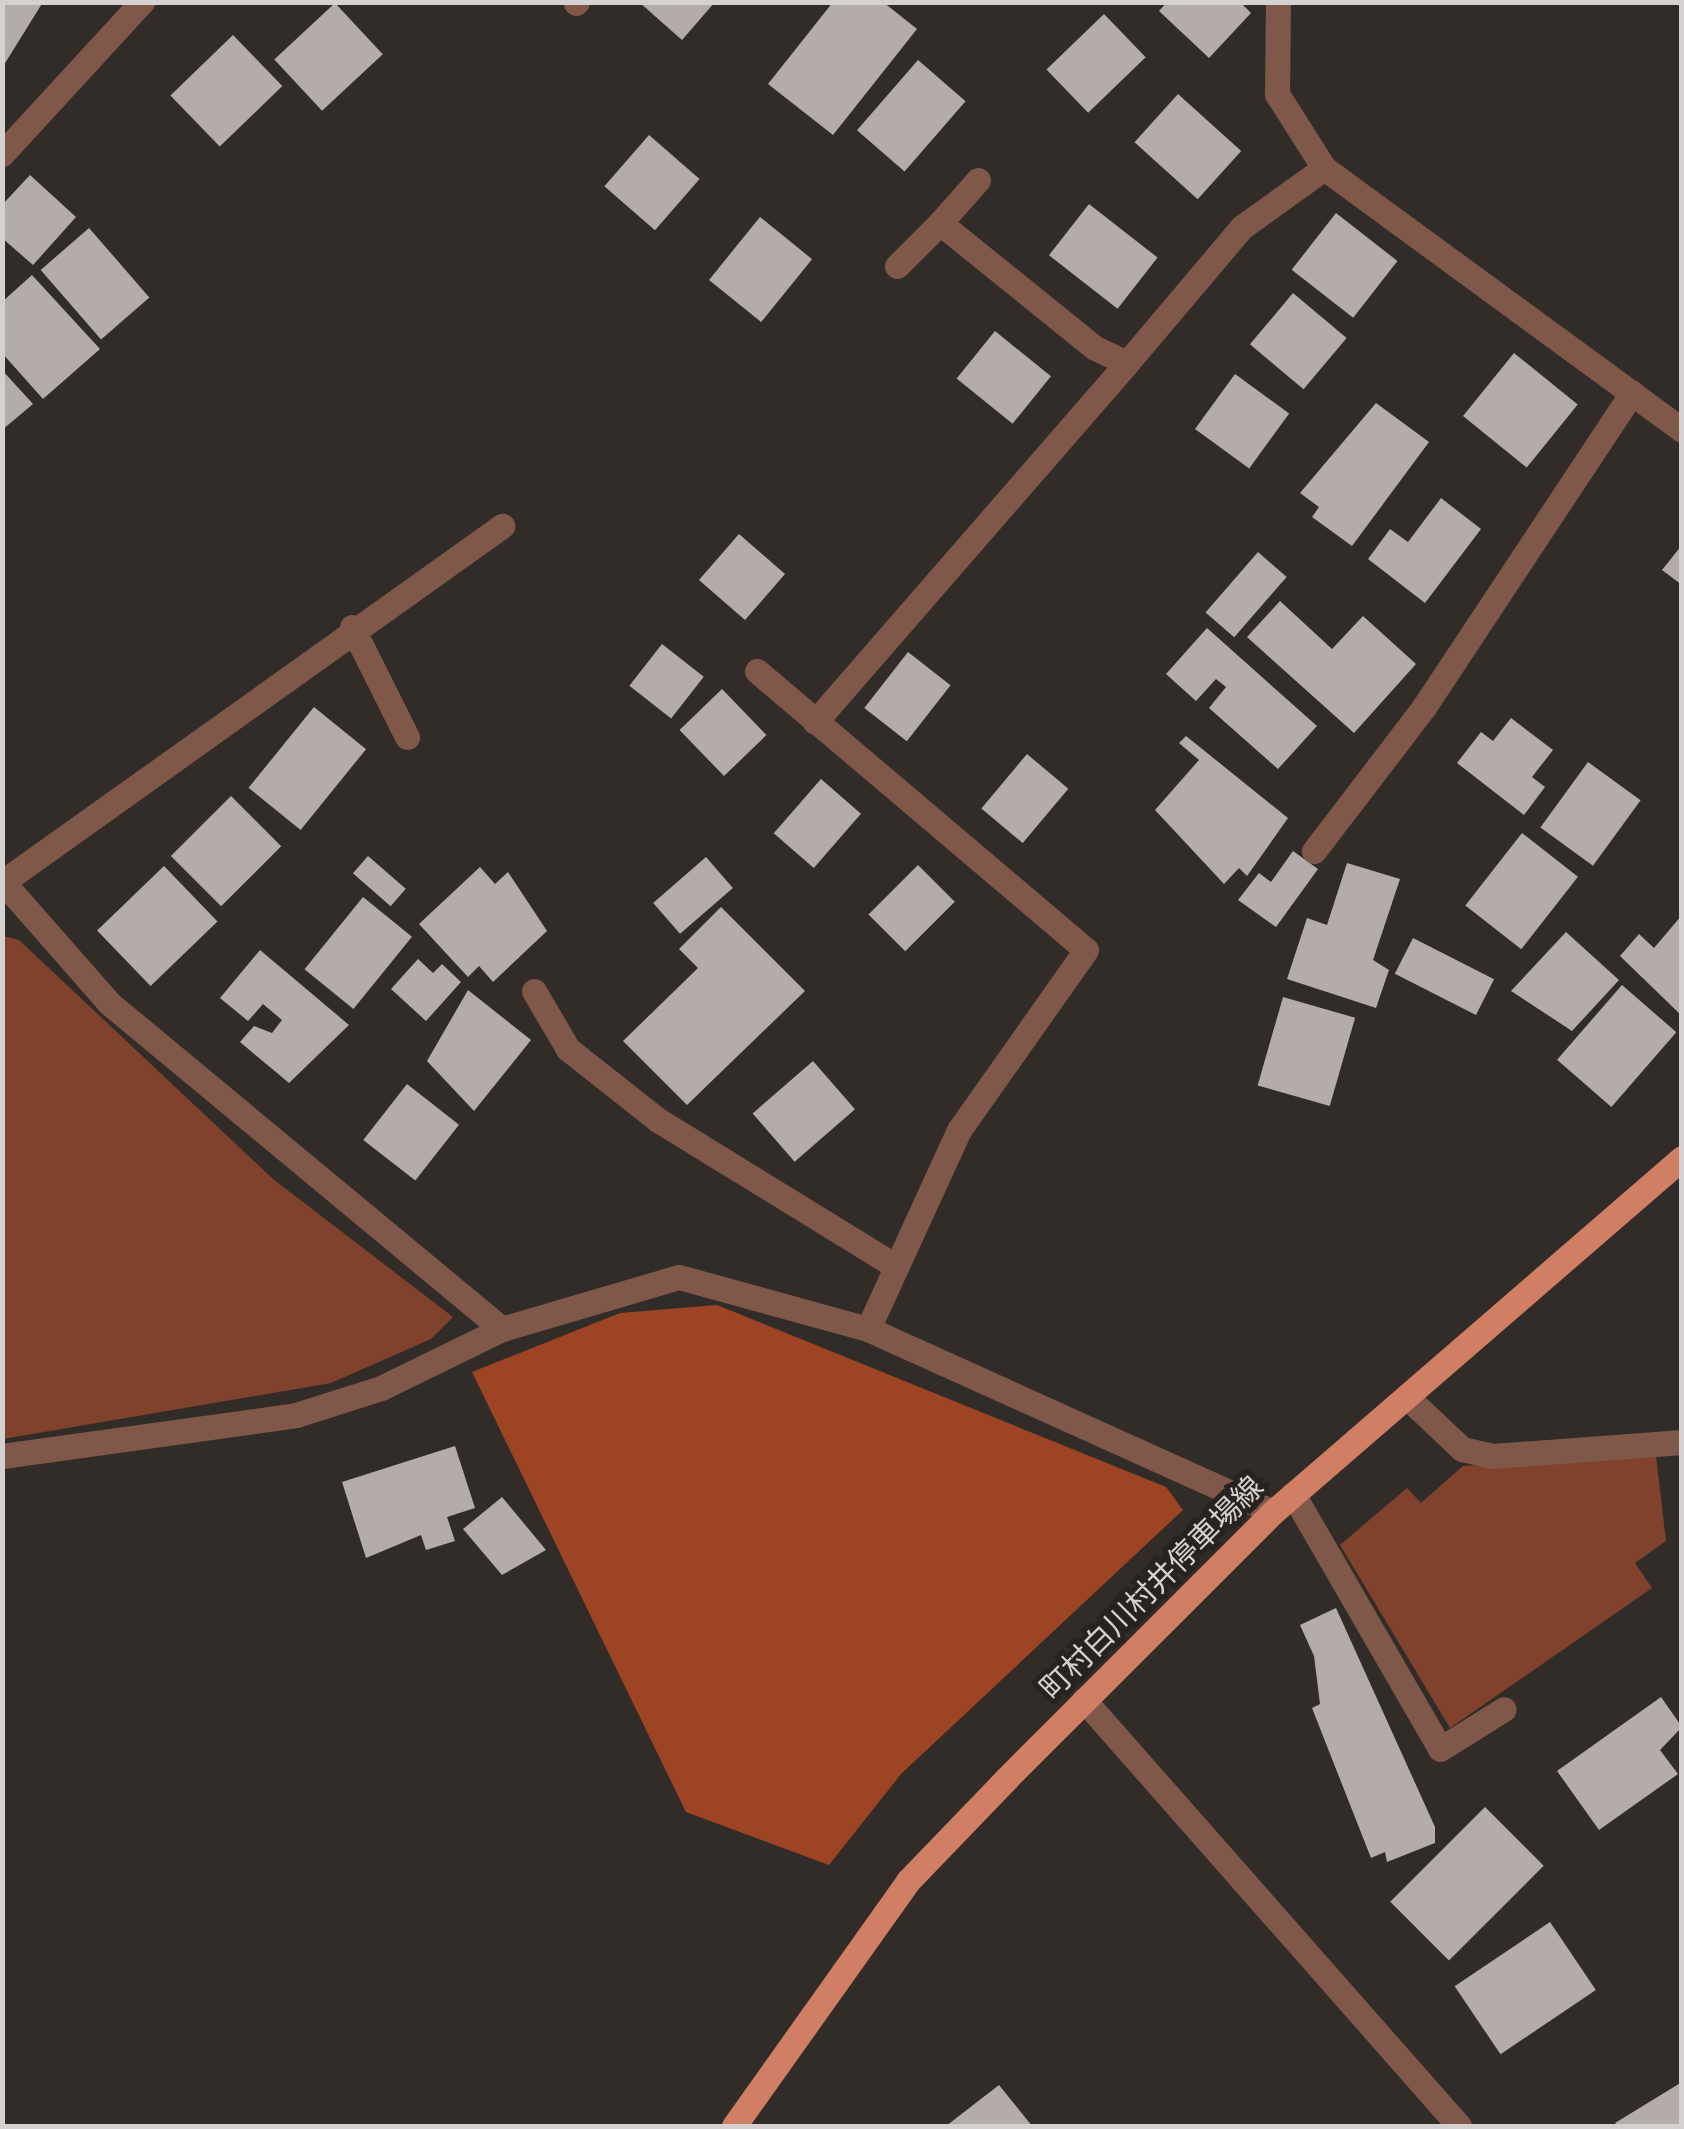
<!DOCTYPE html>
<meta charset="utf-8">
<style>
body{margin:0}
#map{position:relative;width:1684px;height:2129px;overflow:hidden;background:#322c29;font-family:Figtree,"Noto Sans JP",sans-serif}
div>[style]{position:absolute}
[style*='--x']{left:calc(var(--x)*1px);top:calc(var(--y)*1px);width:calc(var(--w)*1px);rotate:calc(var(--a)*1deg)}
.green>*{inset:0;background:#80422c}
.forest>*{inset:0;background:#9d4424}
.building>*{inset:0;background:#b4aca9;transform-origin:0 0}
.minor>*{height:25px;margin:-12.5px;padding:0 12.5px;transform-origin:12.5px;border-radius:12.5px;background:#80584a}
.major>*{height:25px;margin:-12.5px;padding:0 12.5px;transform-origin:12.5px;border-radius:12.5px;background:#d07f64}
span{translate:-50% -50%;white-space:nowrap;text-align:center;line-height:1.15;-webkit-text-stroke:10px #282220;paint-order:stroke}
.street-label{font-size:30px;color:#d5d1d0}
.frame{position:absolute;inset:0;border:5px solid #d5d1d0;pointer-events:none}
</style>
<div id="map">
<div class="green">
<div style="clip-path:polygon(3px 936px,19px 940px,273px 1179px,453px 1317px,431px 1339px,331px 1383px,3px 1439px)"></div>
<div style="clip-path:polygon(1656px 1456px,1666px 1541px,1635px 1563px,1652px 1588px,1450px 1728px,1340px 1545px,1407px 1488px,1421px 1503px,1463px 1466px)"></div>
</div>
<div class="forest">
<div style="clip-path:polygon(717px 1305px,1166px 1487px,1183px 1510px,901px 1774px,829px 1865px,686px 1812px,472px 1372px,620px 1313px)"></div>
</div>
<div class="building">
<div style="clip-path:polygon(2px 2px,43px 2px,2px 68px)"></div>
<div style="clip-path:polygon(639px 2px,715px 2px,682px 40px)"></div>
<div style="clip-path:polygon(833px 2px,883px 2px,917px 29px,833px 135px,768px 84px)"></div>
<div style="clip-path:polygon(1167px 2px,1240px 2px,1251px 13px,1209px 58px,1159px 11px)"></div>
<div style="left:335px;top:3px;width:70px;height:83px;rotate:47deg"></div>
<div style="left:1104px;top:14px;width:60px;height:80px;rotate:46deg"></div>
<div style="left:233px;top:35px;width:71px;height:87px;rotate:46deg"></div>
<div style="left:918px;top:60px;width:63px;height:93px;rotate:41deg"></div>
<div style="left:1178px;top:94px;width:85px;height:65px;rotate:42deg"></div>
<div style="left:649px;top:135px;width:67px;height:68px;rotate:41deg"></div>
<div style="clip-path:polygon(30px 175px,76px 217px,33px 265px,2px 238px,2px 205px)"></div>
<div style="left:1089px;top:204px;width:87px;height:65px;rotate:38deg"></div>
<div style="left:1336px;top:213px;width:78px;height:72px;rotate:38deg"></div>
<div style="left:760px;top:217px;width:67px;height:81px;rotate:39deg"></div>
<div style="left:89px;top:228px;width:92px;height:64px;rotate:49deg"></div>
<div style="clip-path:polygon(32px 275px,100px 349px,43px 399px,2px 353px,2px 302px)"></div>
<div style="left:1293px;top:293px;width:70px;height:67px;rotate:40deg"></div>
<div style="left:995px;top:331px;width:72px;height:61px;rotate:39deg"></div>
<div style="left:1514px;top:353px;width:82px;height:81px;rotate:39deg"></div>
<div style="clip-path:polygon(2px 370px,33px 404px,2px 430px)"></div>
<div style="left:1235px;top:374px;width:67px;height:68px;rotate:36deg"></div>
<div style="clip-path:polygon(1376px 403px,1429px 442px,1352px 546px,1312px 517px,1319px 507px,1300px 493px)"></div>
<div style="clip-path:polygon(1441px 498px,1481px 529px,1425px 603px,1368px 559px,1390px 529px,1408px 542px)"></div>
<div style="left:739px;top:534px;width:61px;height:61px;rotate:41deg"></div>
<div style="clip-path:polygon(1682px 545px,1682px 585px,1662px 570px)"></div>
<div style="left:1258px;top:552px;width:38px;height:80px;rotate:41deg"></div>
<div style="clip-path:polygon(1280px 601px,1332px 649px,1363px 616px,1416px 664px,1354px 733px,1247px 637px)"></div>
<div style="clip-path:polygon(1207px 628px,1317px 726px,1278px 769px,1209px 708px,1226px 687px,1216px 679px,1196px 701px,1166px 674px)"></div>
<div style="left:662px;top:644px;width:53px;height:53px;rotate:38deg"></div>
<div style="left:908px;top:652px;width:54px;height:71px;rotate:38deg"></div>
<div style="left:722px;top:689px;width:64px;height:59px;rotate:46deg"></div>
<div style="left:314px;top:707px;width:67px;height:104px;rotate:39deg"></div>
<div style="clip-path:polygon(1511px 718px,1553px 750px,1532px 777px,1545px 787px,1524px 815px,1457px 763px,1481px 732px,1493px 741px)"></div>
<div style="clip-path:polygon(1186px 736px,1288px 818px,1247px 876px,1239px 868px,1224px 884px,1155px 810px,1199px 760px,1179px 743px)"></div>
<div style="left:1027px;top:754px;width:54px;height:71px;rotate:40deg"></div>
<div style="left:1588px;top:762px;width:65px;height:81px;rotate:36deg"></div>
<div style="left:821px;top:779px;width:53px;height:72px;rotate:41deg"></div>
<div style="left:231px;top:796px;width:71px;height:85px;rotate:45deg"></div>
<div style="left:1522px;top:833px;width:71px;height:92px;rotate:38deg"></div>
<div style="clip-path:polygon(1293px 851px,1318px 869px,1276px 927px,1238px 900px,1259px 873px,1271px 882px)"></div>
<div style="left:368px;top:856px;width:50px;height:23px;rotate:41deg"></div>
<div style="left:706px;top:857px;width:41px;height:70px;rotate:49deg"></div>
<div style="clip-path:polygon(1347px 863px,1400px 879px,1373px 960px,1389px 970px,1376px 1008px,1287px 979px,1307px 918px,1327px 925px)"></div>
<div style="left:918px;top:865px;width:52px;height:70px;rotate:45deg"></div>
<div style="left:164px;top:866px;width:77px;height:93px;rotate:46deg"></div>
<div style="clip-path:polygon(480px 867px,495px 884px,508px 872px,547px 931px,493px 982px,479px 966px,468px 977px,419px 924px)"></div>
<div style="left:363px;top:897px;width:63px;height:93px;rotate:39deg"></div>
<div style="clip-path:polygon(721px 907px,805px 991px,687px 1105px,623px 1041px,698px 968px,679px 949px)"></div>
<div style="clip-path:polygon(1682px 915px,1682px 1016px,1620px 956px,1639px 934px,1654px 948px)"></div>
<div style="clip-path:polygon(1566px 932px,1619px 980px,1572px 1031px,1511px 991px)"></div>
<div style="left:1413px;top:938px;width:91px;height:40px;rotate:27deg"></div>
<div style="clip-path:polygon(260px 950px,349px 1025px,289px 1083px,240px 1042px,254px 1026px,272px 1033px,282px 1020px,263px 1004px,248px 1021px,220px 998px)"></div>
<div style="clip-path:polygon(418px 959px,433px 973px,442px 964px,461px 982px,426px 1021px,391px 989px)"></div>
<div style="left:1622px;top:985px;width:72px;height:99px;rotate:41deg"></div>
<div style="clip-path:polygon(468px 990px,531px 1040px,474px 1111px,427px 1061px)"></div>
<div style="left:1283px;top:997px;width:75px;height:92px;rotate:16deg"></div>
<div style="left:813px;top:1061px;width:64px;height:80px;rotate:49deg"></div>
<div style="left:407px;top:1084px;width:66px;height:71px;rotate:38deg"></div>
<div style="clip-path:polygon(455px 1446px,475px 1508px,447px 1517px,455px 1541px,426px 1550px,421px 1535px,366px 1558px,342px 1482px)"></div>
<div style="clip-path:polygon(502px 1497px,546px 1550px,502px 1575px,463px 1529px)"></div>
<div style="clip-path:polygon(1336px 1608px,1435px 1827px,1435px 1843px,1387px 1862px,1385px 1852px,1371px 1858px,1312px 1708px,1320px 1704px,1314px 1656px,1300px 1625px)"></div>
<div style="clip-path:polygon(1661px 1697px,1682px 1727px,1660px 1750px,1678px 1774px,1599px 1830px,1557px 1771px)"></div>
<div style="left:1485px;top:1807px;width:83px;height:134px;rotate:45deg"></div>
<div style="left:1550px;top:1922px;width:82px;height:115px;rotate:56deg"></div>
<div style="clip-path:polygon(1682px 2082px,1682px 2126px,1618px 2126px,1615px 2123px)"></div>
<div style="clip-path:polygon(999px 2085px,1032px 2126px,946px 2126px)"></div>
</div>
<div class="minor">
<div style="--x:1278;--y:2;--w:92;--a:90.6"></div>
<div style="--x:1277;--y:94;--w:88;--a:57.6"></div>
<div style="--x:1324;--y:168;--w:444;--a:36.2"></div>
<div style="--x:576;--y:3;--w:1;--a:-45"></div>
<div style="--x:2;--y:154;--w:207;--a:-47.4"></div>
<div style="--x:978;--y:180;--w:57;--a:131.5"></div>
<div style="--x:940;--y:223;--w:199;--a:38.9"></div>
<div style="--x:1095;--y:348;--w:35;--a:25"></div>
<div style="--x:1127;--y:363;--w:178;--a:-49.8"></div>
<div style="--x:1242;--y:227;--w:101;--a:-35.7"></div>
<div style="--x:897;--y:266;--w:61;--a:-45"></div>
<div style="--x:352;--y:627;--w:123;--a:63.4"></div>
<div style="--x:757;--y:671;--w:431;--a:40.3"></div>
<div style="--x:1086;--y:950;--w:220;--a:125.2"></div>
<div style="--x:959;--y:1130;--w:219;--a:114.6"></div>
<div style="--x:815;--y:722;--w:476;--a:-49"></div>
<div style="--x:1314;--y:851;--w:181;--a:-52.6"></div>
<div style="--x:1424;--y:707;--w:377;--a:-56.5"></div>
<div style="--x:2;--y:881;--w:162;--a:48.7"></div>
<div style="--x:109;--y:1003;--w:511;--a:39.68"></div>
<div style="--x:4;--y:881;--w:612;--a:-35.48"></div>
<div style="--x:534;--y:991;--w:67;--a:59.6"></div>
<div style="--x:568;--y:1049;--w:115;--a:38.3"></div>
<div style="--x:658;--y:1120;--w:278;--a:31.6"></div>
<div style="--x:1408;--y:1398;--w:74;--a:43.4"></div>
<div style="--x:1462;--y:1449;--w:31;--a:13"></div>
<div style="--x:1492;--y:1456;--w:191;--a:-4.2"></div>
<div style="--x:2;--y:1456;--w:297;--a:-7.9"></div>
<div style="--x:296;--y:1415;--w:89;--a:-17.6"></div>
<div style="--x:381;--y:1388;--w:135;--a:-26"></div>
<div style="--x:502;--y:1329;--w:184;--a:-16.4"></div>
<div style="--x:679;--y:1277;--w:196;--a:15.4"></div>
<div style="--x:868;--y:1329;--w:444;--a:24.3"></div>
<div style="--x:1293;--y:1494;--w:294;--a:60"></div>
<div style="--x:1440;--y:1749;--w:75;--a:-32"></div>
<div style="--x:1084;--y:1700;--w:568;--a:48.64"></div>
</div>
<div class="major">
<div style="--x:734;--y:2126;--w:301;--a:-54.6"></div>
<div style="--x:908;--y:1881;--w:143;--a:-46.1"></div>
<div style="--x:1007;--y:1778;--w:376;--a:-45"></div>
<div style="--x:1273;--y:1512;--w:541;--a:-40.88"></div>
</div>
<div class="street-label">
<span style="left:1152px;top:1588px;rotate:-45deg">町村白川村井停車場線</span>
</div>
<div class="frame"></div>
</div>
